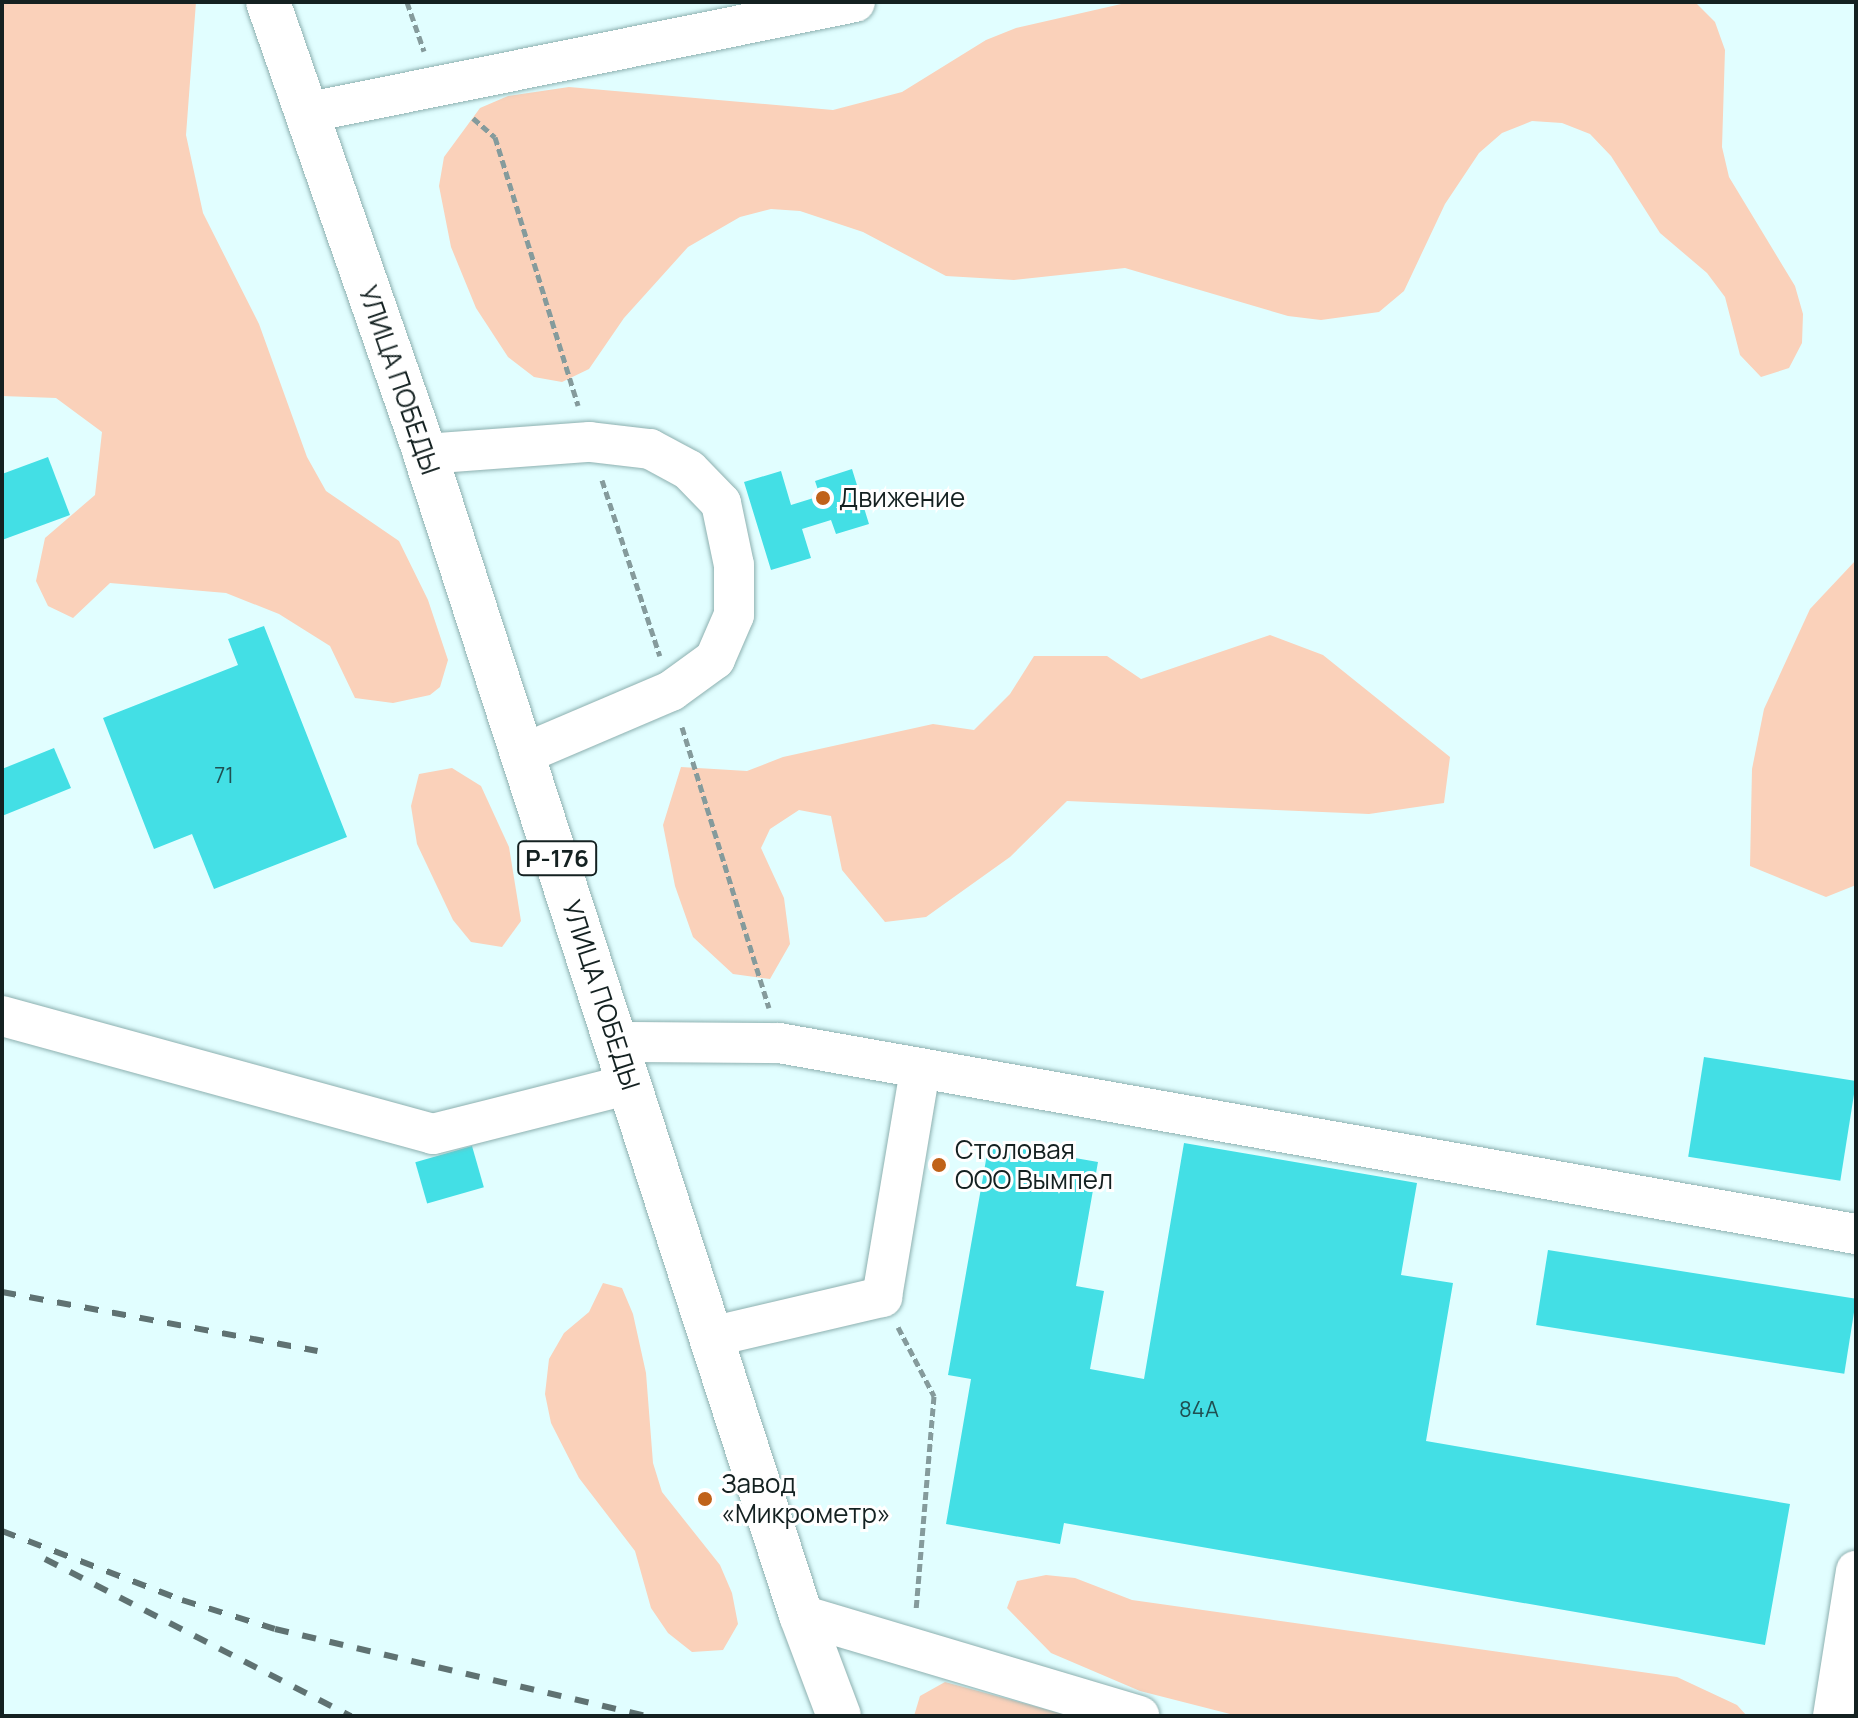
<!DOCTYPE html>
<meta charset="utf-8">
<style>
body{margin:0}
#map{position:relative;width:1858px;height:1718px;overflow:hidden;background:#e1feff;font-family:Manrope,sans-serif}
div>[style]{position:absolute}
[style*='--x']{left:calc(var(--x)*1px);top:calc(var(--y)*1px);width:calc(var(--w)*1px);rotate:calc(var(--a)*1deg)}
.green>*{inset:0;background:#fad1ba}
.building>*{inset:0;background:#43dfe5;transform-origin:0 0}
.path>*{height:5px;margin-top:-2.5px;transform-origin:0;background:repeating-linear-gradient(90deg,#859b9c 0 8px,transparent 0 12px)}
.roads{filter:drop-shadow(0 0 2px #8db0b0) drop-shadow(0 0 2px #8db0b0)}
.minor>*{height:40px;margin:-20px;padding:0 20px;transform-origin:20px;border-radius:20px;background:#fff}
.highway>*{height:44px;margin:-22px;padding:0 22px;transform-origin:22px;border-radius:22px;background:#fff}
.rail>*{height:6px;margin-top:-3px;transform-origin:0;background:repeating-linear-gradient(90deg,#5f7272 0 14px,transparent 0 28px)}
.dots>*{width:22px;height:22px;translate:-50% -50%;box-sizing:border-box;border:4px solid #fff;border-radius:50%}
span{translate:-50% -50%;white-space:nowrap;text-align:center;line-height:1.15;-webkit-text-stroke:6px #fff;paint-order:stroke}
.number-label{font-size:22px;color:#205052}
.number-label span{-webkit-text-stroke-width:0}
.shield-label span{padding:2px 6px;background:#fff;border:2px solid;border-radius:6px;-webkit-text-stroke-width:0}
.shield-label{font-size:24px;color:#142121;font-weight:700}
.street-label{font-size:26px;color:#142121}
.poi-label{font-size:26px;color:#142121}
.left{translate:0 -50%;text-align:left}
.frame{position:absolute;inset:0;border:4px solid #142121;pointer-events:none}
</style>
<div id="map">
<div class="green">
<div style="clip-path:polygon(2px 2px,196px 2px,186px 135px,203px 213px,259px 324px,307px 457px,326px 491px,399px 541px,428px 600px,448px 660px,440px 687px,430px 695px,393px 703px,355px 698px,330px 646px,279px 614px,226px 593px,110px 583px,73px 618px,48px 606px,36px 581px,45px 538px,95px 495px,102px 432px,56px 398px,2px 396px)"></div>
<div style="clip-path:polygon(1130px 2px,1695px 2px,1715px 22px,1725px 50px,1722px 147px,1729px 177px,1795px 286px,1803px 314px,1802px 343px,1789px 368px,1761px 377px,1740px 355px,1725px 297px,1707px 273px,1660px 233px,1611px 156px,1590px 134px,1562px 123px,1532px 121px,1502px 133px,1479px 153px,1445px 204px,1404px 291px,1379px 312px,1321px 320px,1288px 316px,1125px 268px,1014px 280px,946px 276px,863px 232px,800px 211px,771px 209px,740px 217px,688px 247px,624px 318px,589px 369px,562px 382px,534px 377px,508px 357px,476px 308px,451px 247px,439px 186px,444px 157px,480px 108px,508px 96px,569px 87px,833px 110px,902px 92px,986px 40px,1016px 28px)"></div>
<div style="clip-path:polygon(1856px 560px,1856px 885px,1826px 897px,1750px 866px,1752px 769px,1764px 709px,1810px 609px)"></div>
<div style="clip-path:polygon(1270px 635px,1323px 655px,1450px 757px,1444px 803px,1369px 814px,1067px 801px,1010px 857px,926px 917px,885px 922px,842px 870px,831px 816px,799px 810px,770px 829px,761px 848px,784px 898px,790px 944px,770px 979px,733px 974px,693px 937px,675px 886px,663px 825px,681px 767px,747px 771px,783px 757px,933px 724px,974px 730px,1010px 694px,1034px 656px,1107px 656px,1141px 679px)"></div>
<div style="clip-path:polygon(452px 768px,481px 786px,509px 847px,521px 921px,502px 947px,471px 942px,453px 920px,417px 844px,411px 806px,419px 774px)"></div>
<div style="clip-path:polygon(603px 1283px,622px 1288px,633px 1314px,646px 1373px,653px 1463px,662px 1492px,720px 1565px,732px 1593px,738px 1624px,723px 1650px,692px 1652px,668px 1633px,651px 1608px,635px 1551px,579px 1478px,551px 1423px,545px 1394px,549px 1359px,564px 1333px,589px 1312px)"></div>
<div style="clip-path:polygon(1046px 1575px,1075px 1578px,1132px 1600px,1677px 1677px,1737px 1705px,1747px 1716px,1238px 1716px,1140px 1691px,1051px 1653px,1007px 1608px,1017px 1581px)"></div>
<div style="clip-path:polygon(945px 1682px,1070px 1716px,914px 1716px,920px 1696px)"></div>
</div>
<div class="building">
<div style="clip-path:polygon(48px 457px,70px 515px,2px 540px,2px 474px)"></div>
<div style="clip-path:polygon(852px 469px,869px 524px,836px 534px,831px 520px,802px 529px,811px 558px,771px 570px,744px 482px,781px 471px,791px 505px,820px 496px,815px 481px)"></div>
<div style="clip-path:polygon(264px 626px,347px 837px,214px 889px,192px 834px,154px 849px,103px 718px,238px 665px,228px 639px)"></div>
<div style="clip-path:polygon(54px 748px,71px 788px,2px 816px,2px 769px)"></div>
<div style="left:1704px;top:1057px;width:154px;height:101px;rotate:9deg"></div>
<div style="clip-path:polygon(989px 1143px,1098px 1162px,1076px 1286px,1104px 1291px,1090px 1369px,1144px 1379px,1184px 1143px,1417px 1183px,1401px 1275px,1453px 1283px,1426px 1441px,1790px 1504px,1765px 1645px,1064px 1523px,1060px 1544px,946px 1524px,971px 1379px,948px 1375px)"></div>
<div style="left:472px;top:1146px;width:43px;height:59px;rotate:74deg"></div>
<div style="left:1548px;top:1250px;width:312px;height:76px;rotate:9deg"></div>
</div>
<div class="path">
<div style="--x:407;--y:2;--w:52;--a:70.9"></div>
<div style="--x:473;--y:118;--w:29;--a:41"></div>
<div style="--x:495;--y:137;--w:281;--a:72.8"></div>
<div style="--x:602;--y:480;--w:185;--a:71.8"></div>
<div style="--x:682;--y:727;--w:294;--a:72.8"></div>
<div style="--x:898;--y:1327;--w:78;--a:62.4"></div>
<div style="--x:934;--y:1396;--w:216;--a:94.8"></div>
</div>
<div class="roads">
<div class="minor">
<div style="--x:305;--y:113;--w:561;--a:-11.41"></div>
<div style="--x:425;--y:454;--w:165;--a:-4.2"></div>
<div style="--x:590;--y:442;--w:60;--a:6.7"></div>
<div style="--x:650;--y:449;--w:44;--a:28.3"></div>
<div style="--x:689;--y:470;--w:46;--a:45.9"></div>
<div style="--x:721;--y:503;--w:63;--a:78.2"></div>
<div style="--x:734;--y:565;--w:50;--a:90"></div>
<div style="--x:734;--y:615;--w:48;--a:113.4"></div>
<div style="--x:715;--y:659;--w:54;--a:144"></div>
<div style="--x:671;--y:691;--w:161;--a:156.9"></div>
<div style="--x:2;--y:1016;--w:447;--a:15.3"></div>
<div style="--x:433;--y:1134;--w:203;--a:-14.2"></div>
<div style="--x:616;--y:1042;--w:163;--a:0.4"></div>
<div style="--x:779;--y:1043;--w:1094;--a:10.06"></div>
<div style="--x:711;--y:1337;--w:176;--a:-13.2"></div>
<div style="--x:882;--y:1297;--w:231;--a:-80.5"></div>
<div style="--x:801;--y:1615;--w:353;--a:16.6"></div>
<div style="--x:1833;--y:1716;--w:147;--a:-81"></div>
</div>
<div class="highway">
<div style="--x:268;--y:2;--w:478;--a:70.8"></div>
<div style="--x:425;--y:454;--w:1220;--a:72.06"></div>
<div style="--x:801;--y:1615;--w:108;--a:69.4"></div>
</div>
</div>
<div class="rail">
<div style="--x:2;--y:1292;--w:321;--a:10.6"></div>
<div style="--x:2;--y:1531;--w:193;--a:21"></div>
<div style="--x:182;--y:1600;--w:97;--a:17.3"></div>
<div style="--x:275;--y:1629;--w:381;--a:13.2"></div>
<div style="--x:45;--y:1559;--w:344;--a:27.2"></div>
</div>
<div class="dots">
<div style="left:823px;top:498px;background:#c06219"></div>
<div style="left:939px;top:1165px;background:#c06219"></div>
<div style="left:705px;top:1499px;background:#c06219"></div>
</div>
<div class="number-label">
<span style="left:224px;top:776px">71</span>
<span style="left:1199px;top:1410px">84А</span>
</div>
<div class="shield-label">
<span style="left:557px;top:858px">Р-176</span>
</div>
<div class="street-label">
<span style="left:399px;top:380px;rotate:71deg">УЛИЦА ПОБЕДЫ</span>
<span style="left:601px;top:995px;rotate:72deg">УЛИЦА ПОБЕДЫ</span>
</div>
<div class="poi-label">
<span class="left" style="left:839px;top:498px">Движение</span>
<span class="left" style="left:955px;top:1165px">Столовая<br>ООО Вымпел</span>
<span class="left" style="left:721px;top:1499px">Завод<br>«Микрометр»</span>
</div>
<div class="frame"></div>
</div>
